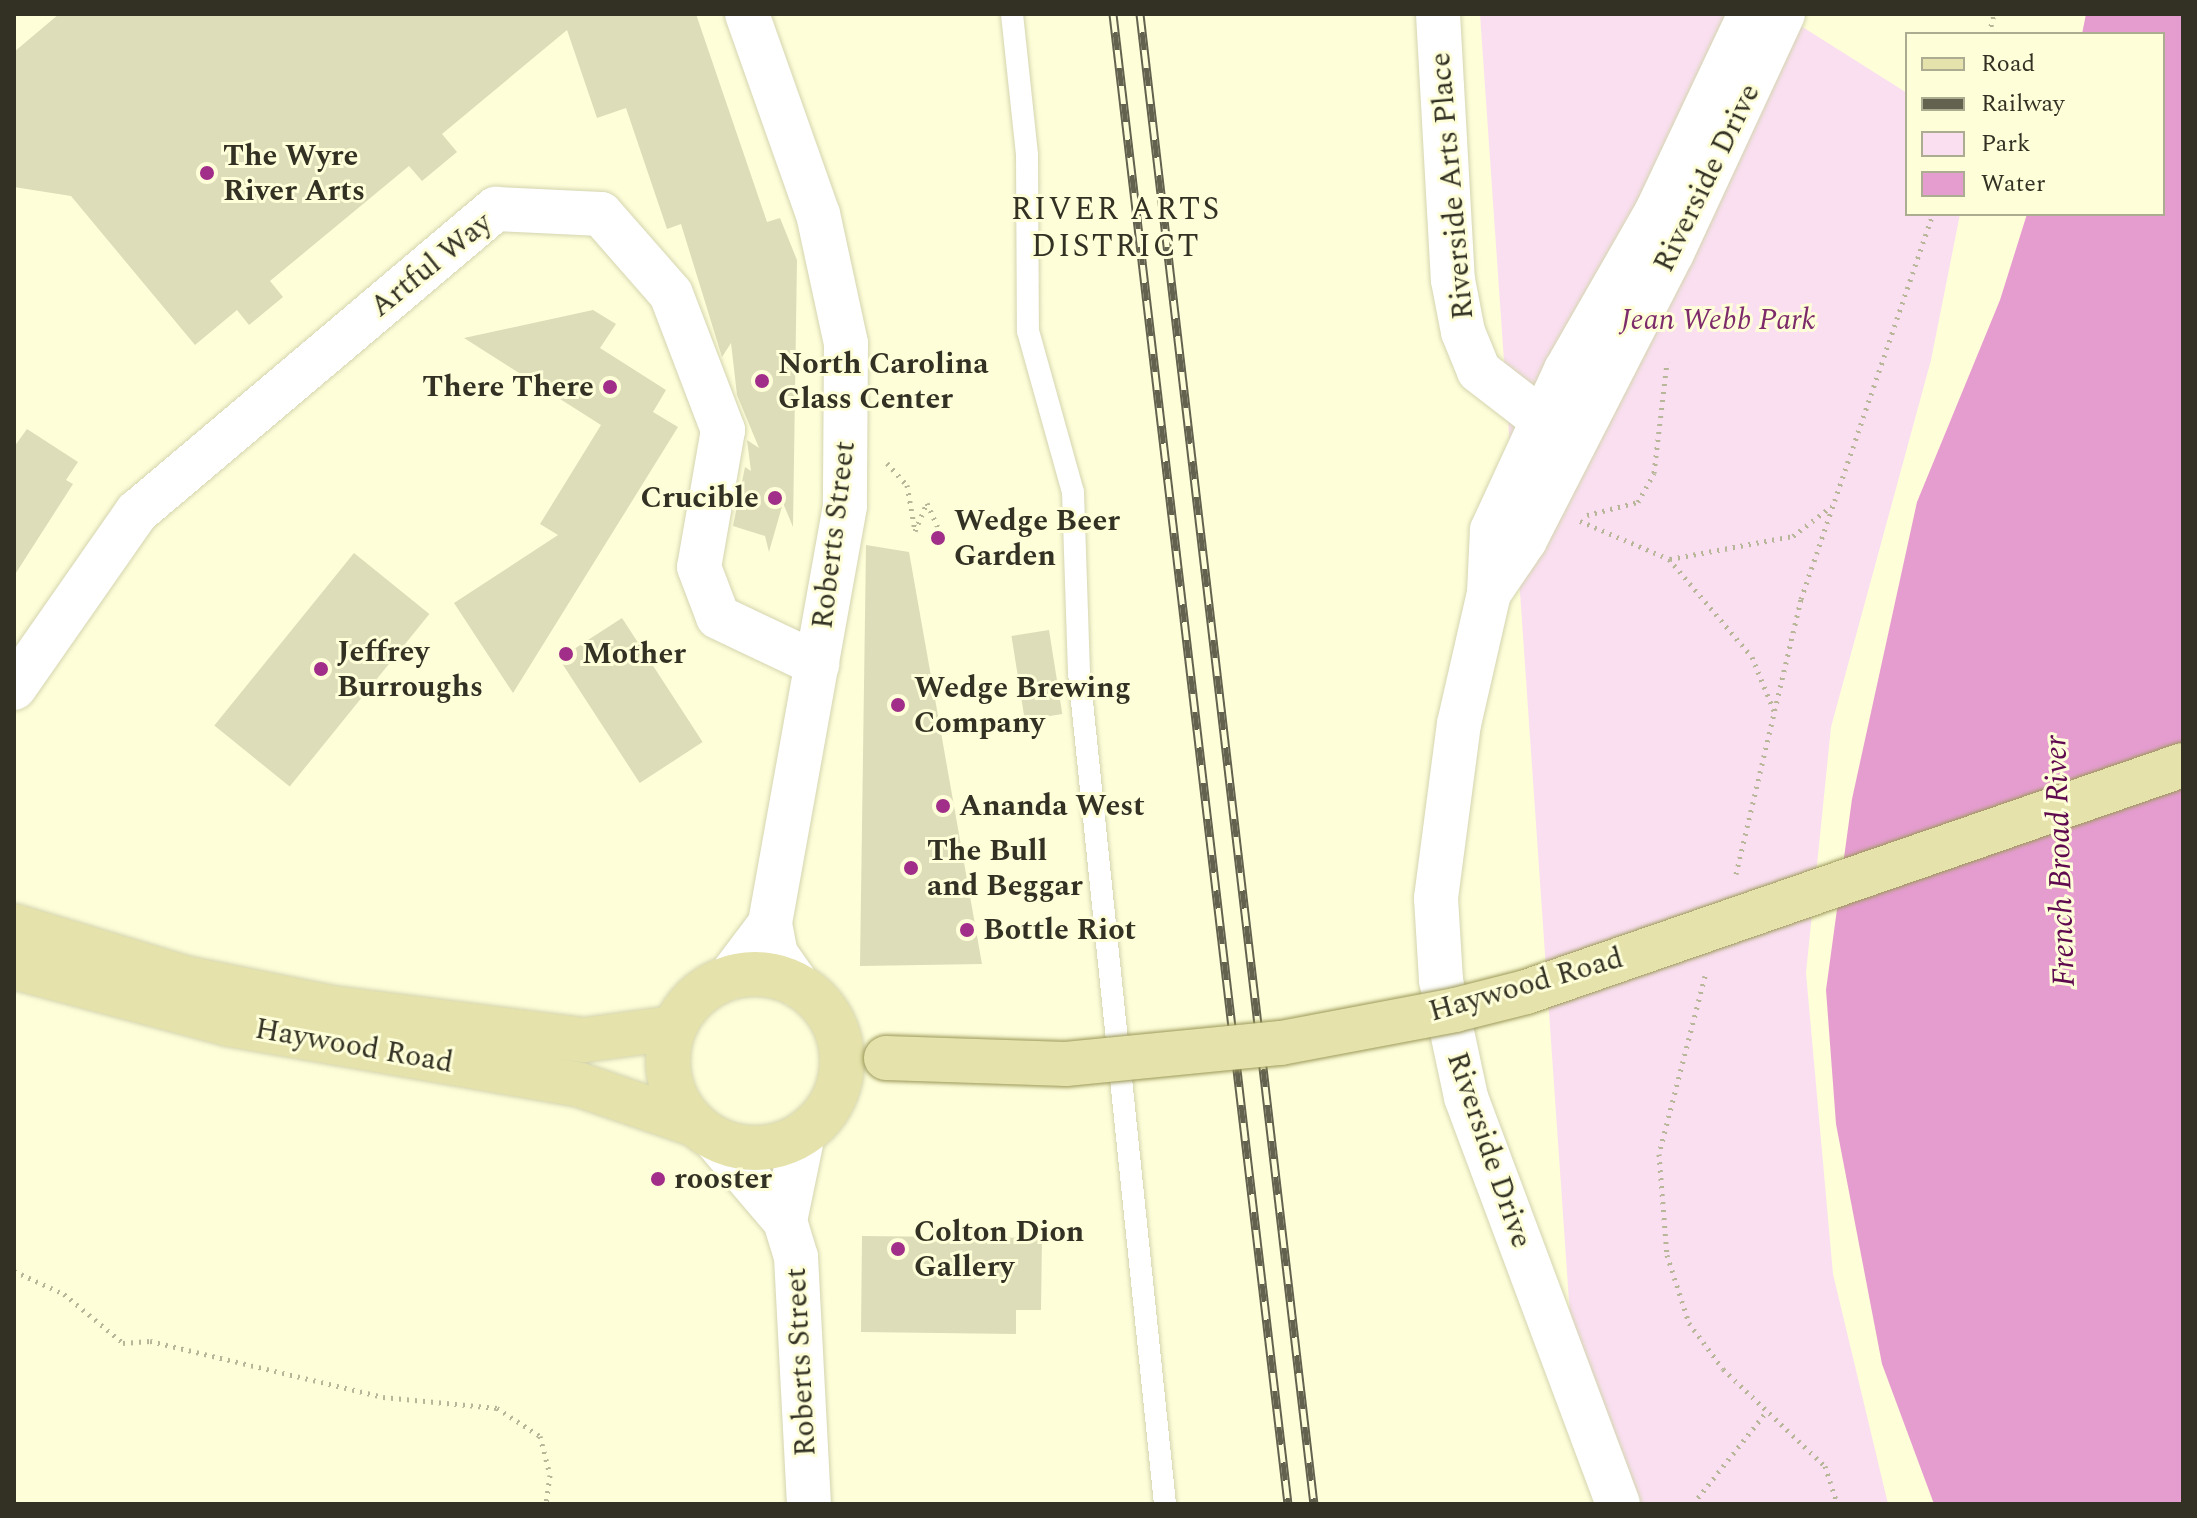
<!DOCTYPE html>
<style>
body{margin:0}
#map{position:relative;width:2197px;height:1518px;overflow:hidden;background:#fefed9;font-family:Spectral,serif}
div>[style]{position:absolute}
[style*='--x']{left:calc(var(--x)*1px);top:calc(var(--y)*1px);width:calc(var(--w)*1px);rotate:calc(var(--a)*1deg)}
.green>*{inset:0;background:#fadff1}
.water>*{inset:0;background:#e59dd0}
.building>*{inset:0;background:#deddb9;transform-origin:0 0}
.path>*{height:5px;margin-top:-2.5px;transform-origin:0;background:repeating-linear-gradient(90deg,#b7b699 0 2px,transparent 0 8px)}
.roads{filter:drop-shadow(0 0 2px #d4d4b0) drop-shadow(0 0 2px #d4d4b0)}
.service>*{height:22px;margin:-11px;padding:0 11px;transform-origin:11px;border-radius:11px;background:#fff}
.minor>*{height:44px;margin:-22px;padding:0 22px;transform-origin:22px;border-radius:22px;background:#fff}
.secondary>*{height:44px;margin:-22px;padding:0 22px;transform-origin:22px;border-radius:22px;background:#fff}
.primary>*{height:44px;margin:-22px;padding:0 22px;transform-origin:22px;border-radius:22px;background:#e5e2ab}
.primary>.ring{margin:-22px;padding:0;box-sizing:content-box;background:none;border:44px solid #e5e2ab;border-radius:50%}
.rail>*{height:9px;margin-top:-4.5px;transform-origin:0;background:repeating-linear-gradient(90deg,#fefed9 0 18px,#63624f 0 36px);box-sizing:border-box;border-block:2px solid #63624f}
.bridges{filter:drop-shadow(0 0 2px #9b9857) drop-shadow(0 0 2px #9b9857)}
.primary-bridge>*{height:44px;margin:-22px;padding:0 22px;transform-origin:22px;border-radius:22px;background:#e5e2ab}
.dots>*{width:22px;height:22px;translate:-50% -50%;box-sizing:border-box;border:4px solid #fefed9;border-radius:50%}
span{translate:-50% -50%;white-space:nowrap;text-align:center;line-height:1.15;-webkit-text-stroke:6px #fefed9;paint-order:stroke}
.poi-label{font-size:30px;color:#323123;font-weight:700}
.left{translate:0 -50%;text-align:left}
.right{translate:-100% -50%;text-align:right}
.street-label{font-size:30px;color:#323123}
.park-label{font-size:30px;color:#7e2b6b;font-style:italic}
.neighbourhood-label{font-size:32px;color:#323123;letter-spacing:2px}
.water-label{font-size:32px;color:#5f094f;font-style:italic}
.frame{position:absolute;inset:0;border:16px solid #323123;pointer-events:none}
.legend{position:absolute;left:1905px;top:32px;width:260px;height:184px;box-sizing:border-box;background:#fefed9;border:2px solid #acac90;margin:0;padding:10px 14px;list-style:none;font-size:24px;color:#323123}
.legend li{display:flex;align-items:center;gap:16px;height:40px}
.legend b{width:40px;border:2px solid #acac90}
</style>
<div id="map">
<div class="green">
<div style="clip-path:polygon(1480px 14px,1782px 14px,1907px 93px,1907px 214px,1960px 214px,1931px 360px,1831px 727px,1806px 973px,1833px 1274px,1888px 1504px,1625px 1504px,1571px 1330px)"></div>
</div>
<div class="water">
<div style="clip-path:polygon(2086px 14px,2183px 14px,2183px 1504px,1934px 1504px,1882px 1364px,1836px 1124px,1826px 990px,1852px 799px,1917px 502px,2000px 300px,2027px 214px,2163px 214px,2163px 34px,2082px 34px)"></div>
</div>
<div class="building">
<div style="clip-path:polygon(59px 14px,696px 14px,767px 222px,780px 218px,797px 260px,793px 527px,783px 503px,769px 552px,765px 536px,733px 526px,745px 467px,751px 471px,747px 440px,759px 448px,737px 395px,731px 343px,722px 357px,681px 224px,667px 229px,626px 108px,597px 118px,567px 30px,442px 134px,457px 152px,422px 181px,409px 166px,270px 281px,283px 297px,249px 325px,237px 310px,195px 345px,71px 196px,14px 187px,14px 52px)"></div>
<div style="clip-path:polygon(593px 310px,616px 324px,600px 348px,666px 390px,653px 412px,678px 427px,513px 693px,454px 603px,558px 535px,540px 524px,601px 425px,464px 338px)"></div>
<div style="clip-path:polygon(27px 429px,78px 462px,66px 480px,73px 484px,14px 576px,14px 447px)"></div>
<div style="clip-path:polygon(866px 545px,909px 552px,982px 964px,860px 966px)"></div>
<div style="left:354px;top:553px;width:97px;height:222px;rotate:39deg"></div>
<div style="left:622px;top:618px;width:148px;height:75px;rotate:57deg"></div>
<div style="left:1049px;top:630px;width:85px;height:38px;rotate:81deg"></div>
<div style="clip-path:polygon(862px 1236px,1042px 1238px,1041px 1310px,1016px 1310px,1016px 1334px,861px 1332px)"></div>
</div>
<div class="path">
<div style="--x:1989;--y:34;--w:21;--a:-76"></div>
<div style="--x:887;--y:463;--w:30;--a:48"></div>
<div style="--x:907;--y:485;--w:47;--a:80.1"></div>
<div style="--x:915;--y:531;--w:30;--a:-67"></div>
<div style="--x:927;--y:503;--w:42;--a:65.9"></div>
<div style="--x:1587;--y:515;--w:53;--a:-14.3"></div>
<div style="--x:1638;--y:502;--w:33;--a:-61"></div>
<div style="--x:1654;--y:473;--w:112;--a:-83.3"></div>
<div style="--x:1580;--y:521;--w:97;--a:23.1"></div>
<div style="--x:1669;--y:559;--w:128;--a:49.7"></div>
<div style="--x:1752;--y:657;--w:61;--a:67.7"></div>
<div style="--x:1670;--y:559;--w:125;--a:-10.6"></div>
<div style="--x:1793;--y:536;--w:49;--a:-37.6"></div>
<div style="--x:1736;--y:874;--w:283;--a:-76.7"></div>
<div style="--x:1801;--y:599;--w:407;--a:-71.1"></div>
<div style="--x:1705;--y:976;--w:184;--a:104.5"></div>
<div style="--x:1659;--y:1154;--w:101;--a:85.5"></div>
<div style="--x:1667;--y:1255;--w:71;--a:72.1"></div>
<div style="--x:1689;--y:1323;--w:57;--a:53.5"></div>
<div style="--x:1723;--y:1369;--w:141;--a:43.6"></div>
<div style="--x:1825;--y:1466;--w:40;--a:72"></div>
<div style="--x:14;--y:1271;--w:55;--a:24.7"></div>
<div style="--x:64;--y:1294;--w:77;--a:39.7"></div>
<div style="--x:123;--y:1343;--w:27;--a:-4"></div>
<div style="--x:150;--y:1341;--w:240;--a:13.5"></div>
<div style="--x:383;--y:1397;--w:115;--a:5.5"></div>
<div style="--x:497;--y:1408;--w:51;--a:33.1"></div>
<div style="--x:540;--y:1436;--w:40;--a:75.6"></div>
<div style="--x:550;--y:1475;--w:29;--a:98"></div>
<div style="--x:1693;--y:1504;--w:119;--a:-51.5"></div>
</div>
<div class="roads">
<div class="service">
<div style="--x:1012;--y:14;--w:142;--a:83.9"></div>
<div style="--x:1027;--y:155;--w:176;--a:89.7"></div>
<div style="--x:1028;--y:331;--w:167;--a:74.4"></div>
<div style="--x:1073;--y:492;--w:181;--a:88.1"></div>
<div style="--x:1079;--y:673;--w:835;--a:84.09"></div>
</div>
<div class="minor">
<div style="--x:1438;--y:14;--w:266;--a:86.8"></div>
<div style="--x:1453;--y:280;--w:53;--a:79.1"></div>
<div style="--x:1463;--y:332;--w:42;--a:67.7"></div>
<div style="--x:1479;--y:371;--w:78;--a:37.7"></div>
<div style="--x:14;--y:688;--w:215;--a:-55.1"></div>
<div style="--x:137;--y:512;--w:470;--a:-40.2"></div>
<div style="--x:496;--y:209;--w:105;--a:2.7"></div>
<div style="--x:601;--y:214;--w:106;--a:48.8"></div>
<div style="--x:671;--y:294;--w:146;--a:69.1"></div>
<div style="--x:723;--y:430;--w:139;--a:99.9"></div>
<div style="--x:699;--y:567;--w:53;--a:69.2"></div>
<div style="--x:718;--y:617;--w:110;--a:25.4"></div>
<div style="--x:715;--y:1139;--w:108;--a:49.5"></div>
<div style="--x:785;--y:1221;--w:38;--a:73"></div>
<div style="--x:796;--y:1257;--w:247;--a:87"></div>
<div style="--x:785;--y:1221;--w:89;--a:-78.3"></div>
</div>
<div class="secondary">
<div style="--x:747;--y:14;--w:212;--a:70.5"></div>
<div style="--x:818;--y:214;--w:132;--a:77.8"></div>
<div style="--x:846;--y:343;--w:163;--a:90.4"></div>
<div style="--x:845;--y:506;--w:425;--a:100.2"></div>
<div style="--x:770;--y:924;--w:31;--a:79"></div>
<div style="--x:776;--y:954;--w:38;--a:55"></div>
<div style="--x:1489;--y:593;--w:64;--a:-55.8"></div>
<div style="--x:1525;--y:540;--w:322;--a:-62.9"></div>
<div style="--x:1672;--y:253;--w:264;--a:-65.1"></div>
<div style="--x:730;--y:977;--w:66;--a:-53"></div>
<div style="--x:1618;--y:1504;--w:434;--a:-110.5"></div>
<div style="--x:1466;--y:1097;--w:120;--a:-102.1"></div>
<div style="--x:1441;--y:980;--w:82;--a:-93.5"></div>
<div style="--x:1436;--y:898;--w:176;--a:-82.5"></div>
<div style="--x:1459;--y:724;--w:134;--a:-77.1"></div>
<div style="--x:1489;--y:593;--w:63;--a:-87.3"></div>
<div style="--x:1492;--y:530;--w:176;--a:-65.2"></div>
<div style="--x:1566;--y:370;--w:183;--a:-60.2"></div>
<div style="--x:1657;--y:211;--w:218;--a:-64.7"></div>
</div>
<div class="primary">
<div style="--x:14;--y:926;--w:179;--a:16.9"></div>
<div style="--x:185;--y:978;--w:151;--a:11.5"></div>
<div style="--x:333;--y:1008;--w:253;--a:7.3"></div>
<div style="--x:584;--y:1040;--w:90;--a:-7.7"></div>
<div style="--x:14;--y:967;--w:221;--a:14.9"></div>
<div style="--x:228;--y:1024;--w:357;--a:9.8"></div>
<div style="--x:580;--y:1085;--w:120;--a:19"></div>
<div class="ring" style="left:668px;top:974px;width:130px;height:130px"></div>
</div>
</div>
<div class="rail">
<div style="--x:1113;--y:14;--w:1500;--a:83.3"></div>
<div style="--x:1140;--y:14;--w:1500;--a:83.34"></div>
</div>
<div class="bridges">
<div class="primary-bridge">
<div style="--x:886;--y:1058;--w:180;--a:1.9"></div>
<div style="--x:1066;--y:1064;--w:216;--a:-5.6"></div>
<div style="--x:1281;--y:1043;--w:177;--a:-10.7"></div>
<div style="--x:1455;--y:1010;--w:73;--a:-14.2"></div>
<div style="--x:1526;--y:992;--w:695;--a:-19.06"></div>
</div>
</div>
<div class="dots">
<div style="left:207px;top:173px;background:#a12e89"></div>
<div style="left:762px;top:381px;background:#a12e89"></div>
<div style="left:610px;top:387px;background:#a12e89"></div>
<div style="left:775px;top:498px;background:#a12e89"></div>
<div style="left:938px;top:538px;background:#a12e89"></div>
<div style="left:566px;top:654px;background:#a12e89"></div>
<div style="left:321px;top:669px;background:#a12e89"></div>
<div style="left:898px;top:705px;background:#a12e89"></div>
<div style="left:943px;top:806px;background:#a12e89"></div>
<div style="left:911px;top:868px;background:#a12e89"></div>
<div style="left:967px;top:930px;background:#a12e89"></div>
<div style="left:658px;top:1179px;background:#a12e89"></div>
<div style="left:898px;top:1249px;background:#a12e89"></div>
</div>
<div class="poi-label">
<span class="left" style="left:223px;top:173px">The Wyre<br>River Arts</span>
<span class="left" style="left:778px;top:381px">North Carolina<br>Glass Center</span>
<span class="right" style="left:594px;top:387px">There There</span>
<span class="right" style="left:759px;top:498px">Crucible</span>
<span class="left" style="left:954px;top:538px">Wedge Beer<br>Garden</span>
<span class="left" style="left:337px;top:669px">Jeffrey<br>Burroughs</span>
<span class="left" style="left:582px;top:654px">Mother</span>
<span class="left" style="left:914px;top:705px">Wedge Brewing<br>Company</span>
<span class="left" style="left:959px;top:806px">Ananda West</span>
<span class="left" style="left:927px;top:868px">The Bull<br>and Beggar</span>
<span class="left" style="left:983px;top:930px">Bottle Riot</span>
<span class="left" style="left:674px;top:1179px">rooster</span>
<span class="left" style="left:914px;top:1249px">Colton Dion<br>Gallery</span>
</div>
<div class="street-label">
<span style="left:1707px;top:178px;rotate:-64deg">Riverside Drive</span>
<span style="left:1452px;top:186px;rotate:-95deg">Riverside Arts Place</span>
<span style="left:431px;top:265px;rotate:-39deg">Artful Way</span>
<span style="left:834px;top:535px;rotate:-83deg">Roberts Street</span>
<span style="left:1526px;top:985px;rotate:-16deg">Haywood Road</span>
<span style="left:354px;top:1046px;rotate:10deg">Haywood Road</span>
<span style="left:1489px;top:1150px;rotate:71deg">Riverside Drive</span>
<span style="left:801px;top:1362px;rotate:-93deg">Roberts Street</span>
</div>
<div class="park-label">
<span style="left:1718px;top:320px">Jean Webb Park</span>
</div>
<div class="neighbourhood-label">
<span style="left:1116px;top:229px">RIVER ARTS<br>DISTRICT</span>
</div>
<div class="water-label">
<span style="left:2061px;top:861px;rotate:-92deg">French Broad River</span>
</div>
<div class="frame"></div>
<ul class="legend">
<li><b style="height:10px;background:#e5e2ab"></b>Road</li>
<li><b style="height:10px;background:#63624f"></b>Railway</li>
<li><b style="height:22px;background:#fadff1"></b>Park</li>
<li><b style="height:22px;background:#e59dd0"></b>Water</li>
</ul>
</div>
